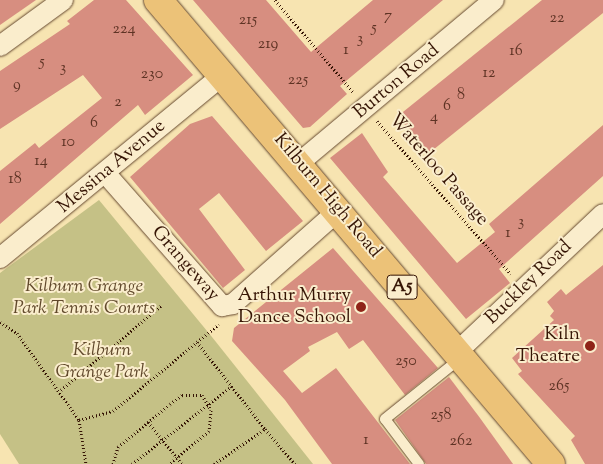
<!DOCTYPE html>
<style>
body{margin:0}
#map{position:relative;width:603px;height:464px;overflow:hidden;background:#f7e4b1;font-family:"Sorts Mill Goudy",serif}
div>[style]{position:absolute}
[style*='--x']{left:calc(var(--x)*1px);top:calc(var(--y)*1px);width:calc(var(--w)*1px);rotate:calc(var(--a)*1deg)}
.green>*{inset:0;background:#c5c186}
.building>*{inset:0;background:#d78e80}
.path>*{height:3px;margin-top:-1.5px;transform-origin:0;background:repeating-linear-gradient(90deg,#361505 0 1px,transparent 0 3.5px)}
.roads{filter:drop-shadow(0 0 1px #664930) drop-shadow(0 0 1px #664930)}
.service>*{height:10px;margin:-5px;padding:0 5px;transform-origin:5px;border-radius:5px;background:#faedcc}
.minor>*{height:20px;margin:-10px;padding:0 10px;transform-origin:10px;border-radius:10px;background:#faedcc}
.primary>*{height:28px;margin:-14px;padding:0 14px;transform-origin:14px;border-radius:14px;background:#ecc278}
.dots>*{width:14px;height:14px;translate:-50% -50%;box-sizing:border-box;border:2px solid #faedcc;border-radius:50%}
span{translate:-50% -50%;white-space:nowrap;text-align:center;line-height:1.15;-webkit-text-stroke:4px #faedcc;paint-order:stroke}
.number-label{font-size:16px;color:#5e3324}
.number-label span{-webkit-text-stroke-width:0}
.shield-label span{padding:1px 4px;background:#faedcc;border:1px solid;border-radius:4px;-webkit-text-stroke-width:0}
.shield-label{font-size:18px;color:#361505;font-weight:700}
.street-label{font-size:19px;color:#361505}
.park-label{font-size:19px;color:#61492c;font-style:italic}
.poi-label{font-size:19px;color:#361505}
.right{translate:-100% -50%;text-align:right}
</style>
<div id="map">
<div class="green">
<div style="clip-path:polygon(99px 200px,212px 337px,313px 464px,19px 464px,0 434px,0 273px)"></div>
</div>
<div class="building">
<div style="clip-path:polygon(0 0,36px 0,0 25px)"></div>
<div style="clip-path:polygon(94px 0,126px 0,193px 75px,145px 115px,138px 105px,0 224px,0 171px,35px 143px,39px 148px,102px 98px,83px 75px,0 129px,0 71px,70px 24px,67px 21px)"></div>
<div style="clip-path:polygon(193px 0,266px 0,311px 52px,373px 0,443px 0,340px 86px,347px 94px,310px 127px,303px 128px)"></div>
<div style="clip-path:polygon(542px 0,603px 0,603px 13px,428px 154px,398px 116px)"></div>
<div style="clip-path:polygon(212px 116px,303px 221px,266px 251px,219px 193px,199px 209px,245px 270px,223px 288px,130px 177px,190px 124px)"></div>
<div style="clip-path:polygon(603px 125px,603px 176px,499px 269px,510px 283px,466px 319px,330px 158px,362px 133px,388px 172px,383px 177px,457px 263px,495px 232px,489px 224px)"></div>
<div style="clip-path:polygon(333px 248px,438px 368px,405px 395px,363px 340px,349px 349px,337px 332px,308px 347px,310px 351px,283px 371px,302px 393px,336px 368px,410px 464px,332px 464px,285px 400px,232px 341px,234px 328px)"></div>
<div style="clip-path:polygon(603px 265px,603px 464px,585px 464px,571px 440px,575px 436px,518px 374px,522px 371px,512px 358px,554px 320px,550px 316px,554px 311px,547px 302px,561px 289px,566px 295px)"></div>
<div style="clip-path:polygon(449px 377px,480px 418px,513px 464px,426px 464px,395px 420px)"></div>
</div>
<div class="path">
<div style="--x:275;--y:0;--w:122;--a:49.7"></div>
<div style="--x:377;--y:121;--w:203;--a:48.8"></div>
<div style="--x:0;--y:322;--w:20;--a:33"></div>
<div style="--x:17;--y:333;--w:107;--a:54.5"></div>
<div style="--x:79;--y:420;--w:45;--a:81"></div>
<div style="--x:197;--y:342;--w:28;--a:-39"></div>
<div style="--x:61;--y:390;--w:132;--a:-40.1"></div>
<div style="--x:79;--y:420;--w:35;--a:-15"></div>
<div style="--x:113;--y:411;--w:109;--a:-39.4"></div>
<div style="--x:197;--y:342;--w:110;--a:52"></div>
<div style="--x:148;--y:422;--w:54;--a:51"></div>
<div style="--x:113;--y:464;--w:18;--a:-74"></div>
<div style="--x:118;--y:447;--w:67;--a:-39.6"></div>
<div style="--x:170;--y:404;--w:15;--a:-37"></div>
<div style="--x:182;--y:395;--w:20;--a:0"></div>
<div style="--x:202;--y:395;--w:17;--a:59"></div>
<div style="--x:211;--y:410;--w:21;--a:95"></div>
<div style="--x:209;--y:431;--w:52;--a:140.5"></div>
<div style="--x:132;--y:464;--w:127;--a:-38"></div>
<div style="--x:214;--y:464;--w:62;--a:-34.5"></div>
<div style="--x:265;--y:429;--w:46;--a:49.4"></div>
</div>
<div class="roads">
<div class="service">
<div style="--x:419;--y:464;--w:56;--a:-127.1"></div>
<div style="--x:385;--y:419;--w:97;--a:-38.8"></div>
</div>
<div class="minor">
<div style="--x:0;--y:46;--w:78;--a:-36.1"></div>
<div style="--x:299;--y:163;--w:254;--a:-39.9"></div>
<div style="--x:106;--y:174;--w:176;--a:48.7"></div>
<div style="--x:222;--y:306;--w:11;--a:-10"></div>
<div style="--x:233;--y:304;--w:142;--a:-41.6"></div>
<div style="--x:0;--y:258;--w:290;--a:-39.4"></div>
<div style="--x:456;--y:353;--w:202;--a:-43.4"></div>
</div>
<div class="primary">
<div style="--x:158;--y:0;--w:608;--a:49.74"></div>
</div>
</div>
<div class="dots">
<div style="left:361px;top:307px;background:#8f2418"></div>
<div style="left:590px;top:346px;background:#8f2418"></div>
</div>
<div class="number-label">
<span style="left:388px;top:17px">7</span>
<span style="left:557px;top:19px">22</span>
<span style="left:248px;top:21px">215</span>
<span style="left:374px;top:29px">5</span>
<span style="left:124px;top:30px">224</span>
<span style="left:360px;top:40px">3</span>
<span style="left:268px;top:45px">219</span>
<span style="left:346px;top:51px">1</span>
<span style="left:516px;top:52px">16</span>
<span style="left:42px;top:63px">5</span>
<span style="left:63px;top:69px">3</span>
<span style="left:489px;top:74px">12</span>
<span style="left:152px;top:75px">230</span>
<span style="left:298px;top:81px">225</span>
<span style="left:17px;top:86px">9</span>
<span style="left:461px;top:96px">8</span>
<span style="left:118px;top:103px">2</span>
<span style="left:447px;top:107px">6</span>
<span style="left:434px;top:118px">4</span>
<span style="left:94px;top:124px">6</span>
<span style="left:68px;top:143px">10</span>
<span style="left:41px;top:162px">14</span>
<span style="left:15px;top:180px">18</span>
<span style="left:521px;top:223px">3</span>
<span style="left:508px;top:234px">1</span>
<span style="left:406px;top:362px">250</span>
<span style="left:559px;top:387px">265</span>
<span style="left:441px;top:416px">258</span>
<span style="left:366px;top:441px">1</span>
<span style="left:461px;top:442px">262</span>
</div>
<div class="shield-label">
<span style="left:402px;top:287px">A5</span>
</div>
<div class="street-label">
<span style="left:397px;top:82px;rotate:-40deg">Burton Road</span>
<span style="left:112px;top:167px;rotate:-40deg">Messina Avenue</span>
<span style="left:438px;top:170px;rotate:49deg">Waterloo Passage</span>
<span style="left:327px;top:196px;rotate:50deg">Kilburn High Road</span>
<span style="left:185px;top:264px;rotate:49deg">Grangeway</span>
<span style="left:529px;top:283px;rotate:-44deg">Buckley Road</span>
</div>
<div class="park-label">
<span style="left:84px;top:298px">Kilburn Grange<br>Park Tennis Courts</span>
<span style="left:102px;top:362px">Kilburn<br>Grange Park</span>
</div>
<div class="poi-label">
<span class="right" style="left:351px;top:307px">Arthur Murry<br>Dance School</span>
<span class="right" style="left:580px;top:346px">Kiln<br>Theatre</span>
</div>
</div>
